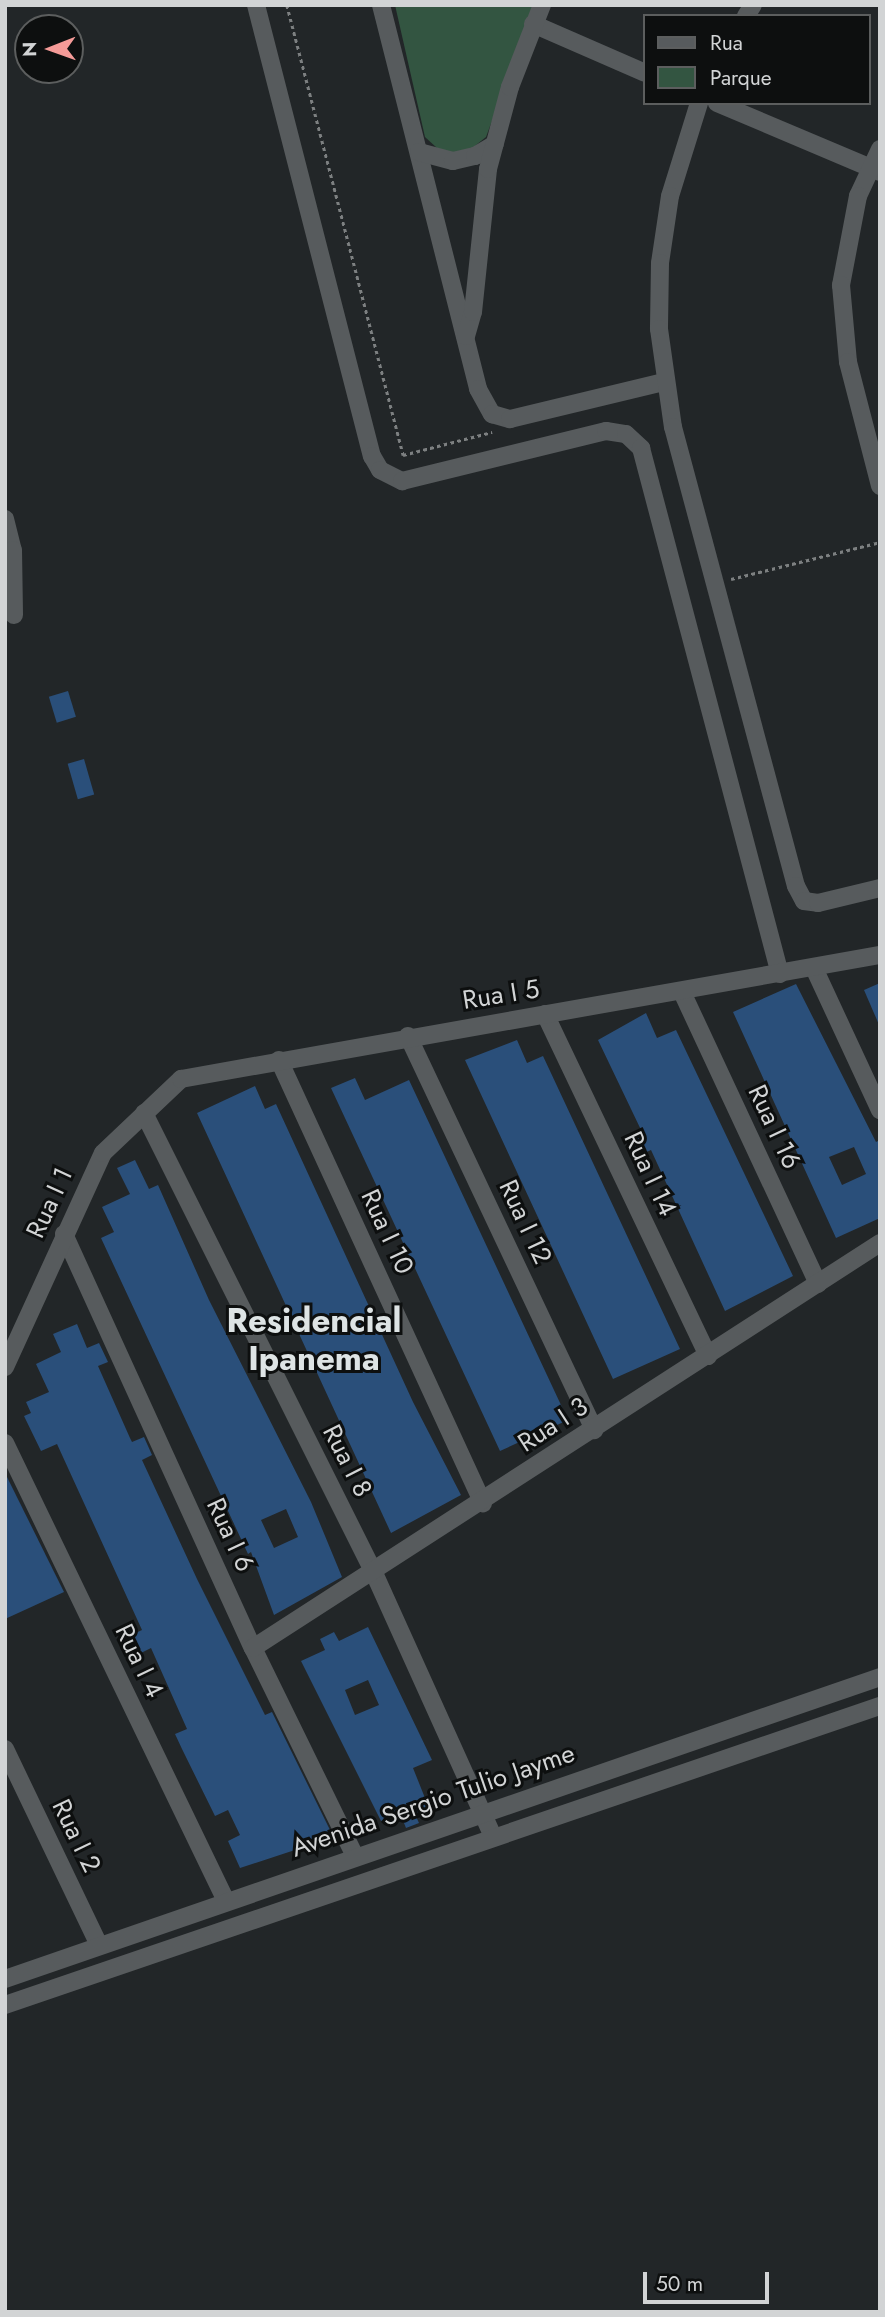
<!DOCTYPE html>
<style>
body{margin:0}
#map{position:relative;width:885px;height:2317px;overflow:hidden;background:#222628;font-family:Jost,sans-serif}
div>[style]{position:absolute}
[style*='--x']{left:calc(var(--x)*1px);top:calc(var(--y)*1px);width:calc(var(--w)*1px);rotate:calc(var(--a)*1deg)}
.green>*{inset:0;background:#335541}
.building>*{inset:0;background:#2a4f7a;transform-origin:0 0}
.path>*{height:2.5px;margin-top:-1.25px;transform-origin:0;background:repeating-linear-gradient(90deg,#7d8081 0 3.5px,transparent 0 7px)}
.minor>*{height:18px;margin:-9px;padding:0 9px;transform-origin:9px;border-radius:9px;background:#575b5d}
span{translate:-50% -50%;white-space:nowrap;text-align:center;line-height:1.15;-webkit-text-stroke:6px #0d0f0f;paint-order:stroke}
.street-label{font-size:26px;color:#d2d4d5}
.district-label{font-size:33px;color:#dee4e5;font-weight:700}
.frame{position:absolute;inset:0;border:7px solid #d2d4d5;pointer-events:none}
.legend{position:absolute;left:643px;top:14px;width:228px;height:91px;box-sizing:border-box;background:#0d0f0f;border:2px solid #5c5e5e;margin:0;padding:9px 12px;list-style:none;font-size:21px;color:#d2d4d5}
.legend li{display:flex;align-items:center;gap:14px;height:35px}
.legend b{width:35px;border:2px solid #5c5e5e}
.north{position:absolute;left:14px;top:14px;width:70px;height:70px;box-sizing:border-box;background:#0d0f0f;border:2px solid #5c5e5e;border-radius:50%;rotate:269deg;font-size:19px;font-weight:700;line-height:28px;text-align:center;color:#d2d4d5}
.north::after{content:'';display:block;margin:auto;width:24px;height:32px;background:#f59b98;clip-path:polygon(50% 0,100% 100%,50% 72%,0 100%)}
.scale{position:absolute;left:643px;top:2272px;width:126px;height:32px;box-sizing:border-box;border:4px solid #d2d4d5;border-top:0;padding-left:9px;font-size:21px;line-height:24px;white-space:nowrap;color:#d2d4d5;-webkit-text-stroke:5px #0d0f0f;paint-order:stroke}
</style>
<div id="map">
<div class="green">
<div style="clip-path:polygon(395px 5px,535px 5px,486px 137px,471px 149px,453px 153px,437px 148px,425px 137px)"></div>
</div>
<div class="building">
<div style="left:68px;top:691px;width:27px;height:20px;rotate:73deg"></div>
<div style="left:84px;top:759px;width:37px;height:17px;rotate:74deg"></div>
<div style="clip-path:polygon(880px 983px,880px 1027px,864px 990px)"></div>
<div style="clip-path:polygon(evenodd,796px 984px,876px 1142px,880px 1140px,880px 1218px,836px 1238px,733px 1012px,796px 984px,854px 1147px,866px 1174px,842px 1185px,829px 1157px,854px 1147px)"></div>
<div style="clip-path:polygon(646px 1013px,657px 1038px,676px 1030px,793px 1276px,725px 1311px,651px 1150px,638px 1156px,629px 1138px,642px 1132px,598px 1040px)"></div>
<div style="clip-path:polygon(517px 1040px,527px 1063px,543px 1056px,680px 1349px,613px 1379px,465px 1060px)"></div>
<div style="clip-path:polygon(355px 1078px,365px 1100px,409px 1080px,568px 1420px,500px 1451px,331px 1088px)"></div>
<div style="clip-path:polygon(255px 1086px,265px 1109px,276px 1104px,413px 1402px,461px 1495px,391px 1533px,197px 1113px)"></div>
<div style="clip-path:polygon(evenodd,135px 1160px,149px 1189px,158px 1185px,209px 1300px,311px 1502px,342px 1577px,274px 1615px,251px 1552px,248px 1554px,101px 1238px,114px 1232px,102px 1207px,130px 1194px,117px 1168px,135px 1160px,286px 1509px,298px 1537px,274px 1548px,261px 1520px,286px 1509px)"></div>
<div style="clip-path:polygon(77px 1324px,87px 1348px,99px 1343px,108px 1362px,98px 1366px,130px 1438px,132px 1442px,144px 1437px,152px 1455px,142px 1460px,197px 1579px,265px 1715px,272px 1712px,331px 1832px,298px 1849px,240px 1868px,228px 1841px,240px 1835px,228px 1810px,215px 1816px,182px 1749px,175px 1734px,187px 1729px,151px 1648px,137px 1655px,129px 1636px,142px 1630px,57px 1444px,41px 1451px,24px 1416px,31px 1413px,26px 1402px,49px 1392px,36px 1364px,61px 1352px,53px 1334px)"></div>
<div style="clip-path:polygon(5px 1473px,64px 1592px,5px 1619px)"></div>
<div style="clip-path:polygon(evenodd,368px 1627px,432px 1760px,413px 1768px,429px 1808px,415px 1814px,419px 1823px,406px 1828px,400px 1813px,381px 1821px,301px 1661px,325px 1650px,320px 1639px,334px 1632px,339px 1641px,368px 1627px,368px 1680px,379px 1705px,355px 1715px,345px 1690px,368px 1680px)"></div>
</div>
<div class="path">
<div style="--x:287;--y:5;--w:465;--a:75.5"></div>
<div style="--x:403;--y:455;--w:92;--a:-14.5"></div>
<div style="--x:731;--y:579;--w:154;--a:-13.9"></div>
</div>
<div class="minor">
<div style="--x:256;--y:5;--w:466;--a:75.6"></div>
<div style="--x:372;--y:456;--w:16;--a:60"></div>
<div style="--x:380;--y:470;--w:25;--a:27"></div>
<div style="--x:402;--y:481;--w:210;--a:-13.8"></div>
<div style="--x:606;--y:431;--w:20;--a:9"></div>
<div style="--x:626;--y:434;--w:21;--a:43"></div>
<div style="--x:641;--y:448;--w:544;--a:75.2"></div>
<div style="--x:381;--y:5;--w:396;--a:75.8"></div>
<div style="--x:478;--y:389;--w:29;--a:61"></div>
<div style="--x:492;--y:414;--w:19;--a:16"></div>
<div style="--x:510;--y:419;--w:158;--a:-13.5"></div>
<div style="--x:746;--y:16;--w:13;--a:-58"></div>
<div style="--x:533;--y:24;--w:122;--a:23.6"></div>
<div style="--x:699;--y:103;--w:97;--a:107.3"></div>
<div style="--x:670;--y:196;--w:68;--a:98.5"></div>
<div style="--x:660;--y:263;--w:66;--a:90.9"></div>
<div style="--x:659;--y:329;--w:99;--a:81.9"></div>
<div style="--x:673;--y:427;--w:475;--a:75"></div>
<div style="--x:796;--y:886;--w:17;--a:62"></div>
<div style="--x:804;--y:901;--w:14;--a:8"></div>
<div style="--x:818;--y:903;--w:64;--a:-13.6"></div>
<div style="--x:717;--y:103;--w:177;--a:22.9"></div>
<div style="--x:880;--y:149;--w:52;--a:115.1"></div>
<div style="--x:858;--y:196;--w:91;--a:100.8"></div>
<div style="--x:841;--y:285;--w:77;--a:84.8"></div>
<div style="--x:848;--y:362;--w:128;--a:75.5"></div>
<div style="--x:419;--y:152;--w:35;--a:15"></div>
<div style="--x:453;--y:161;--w:23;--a:-13"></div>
<div style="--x:475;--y:156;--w:23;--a:-31"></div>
<div style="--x:466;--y:336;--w:25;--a:-74"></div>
<div style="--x:473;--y:312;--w:144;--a:-84"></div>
<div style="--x:488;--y:169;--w:85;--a:-75"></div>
<div style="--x:510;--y:87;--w:88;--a:-68.7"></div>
<div style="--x:5;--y:519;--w:32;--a:76"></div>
<div style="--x:13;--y:550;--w:65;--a:89.1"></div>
<div style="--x:814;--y:968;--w:157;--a:65.1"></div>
<div style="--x:682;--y:992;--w:322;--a:65"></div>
<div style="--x:545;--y:1014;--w:379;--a:64.5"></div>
<div style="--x:408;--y:1036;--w:436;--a:64.7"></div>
<div style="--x:279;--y:1060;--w:488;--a:65.3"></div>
<div style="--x:144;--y:1113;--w:514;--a:63.43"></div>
<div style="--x:374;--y:1573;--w:290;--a:65.7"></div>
<div style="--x:64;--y:1234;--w:455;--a:65.5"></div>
<div style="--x:253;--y:1648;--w:232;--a:63.9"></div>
<div style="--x:5;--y:1367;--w:235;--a:-65.4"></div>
<div style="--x:103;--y:1153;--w:108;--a:-43.5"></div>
<div style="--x:181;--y:1079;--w:710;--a:-10.06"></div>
<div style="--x:5;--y:1443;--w:509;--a:64.24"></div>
<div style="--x:253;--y:1648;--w:746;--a:-32.86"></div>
<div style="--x:5;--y:1749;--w:217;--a:64.4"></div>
<div style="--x:5;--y:1979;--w:926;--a:-19.04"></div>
<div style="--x:5;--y:2005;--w:925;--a:-18.87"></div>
</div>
<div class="street-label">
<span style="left:501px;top:995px;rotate:-9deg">Rua I 5</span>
<span style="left:774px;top:1127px;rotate:65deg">Rua I 16</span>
<span style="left:650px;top:1174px;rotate:65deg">Rua I 14</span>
<span style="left:50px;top:1203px;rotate:-65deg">Rua I 1</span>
<span style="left:525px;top:1222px;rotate:65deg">Rua I 12</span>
<span style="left:387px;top:1232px;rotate:65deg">Rua I 10</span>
<span style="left:553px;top:1425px;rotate:-33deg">Rua I 3</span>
<span style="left:347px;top:1461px;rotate:63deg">Rua I 8</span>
<span style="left:230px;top:1535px;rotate:65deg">Rua I 6</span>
<span style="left:139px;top:1661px;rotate:64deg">Rua I 4</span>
<span style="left:433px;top:1801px;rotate:-19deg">Avenida Sergio Tulio Jayme</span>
<span style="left:76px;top:1836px;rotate:64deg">Rua I 2</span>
</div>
<div class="district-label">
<span style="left:314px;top:1340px">Residencial<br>Ipanema</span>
</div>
<div class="frame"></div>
<ul class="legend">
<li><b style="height:9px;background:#575b5d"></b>Rua</li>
<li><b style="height:19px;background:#335541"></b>Parque</li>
</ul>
<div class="north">N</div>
<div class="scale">50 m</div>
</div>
